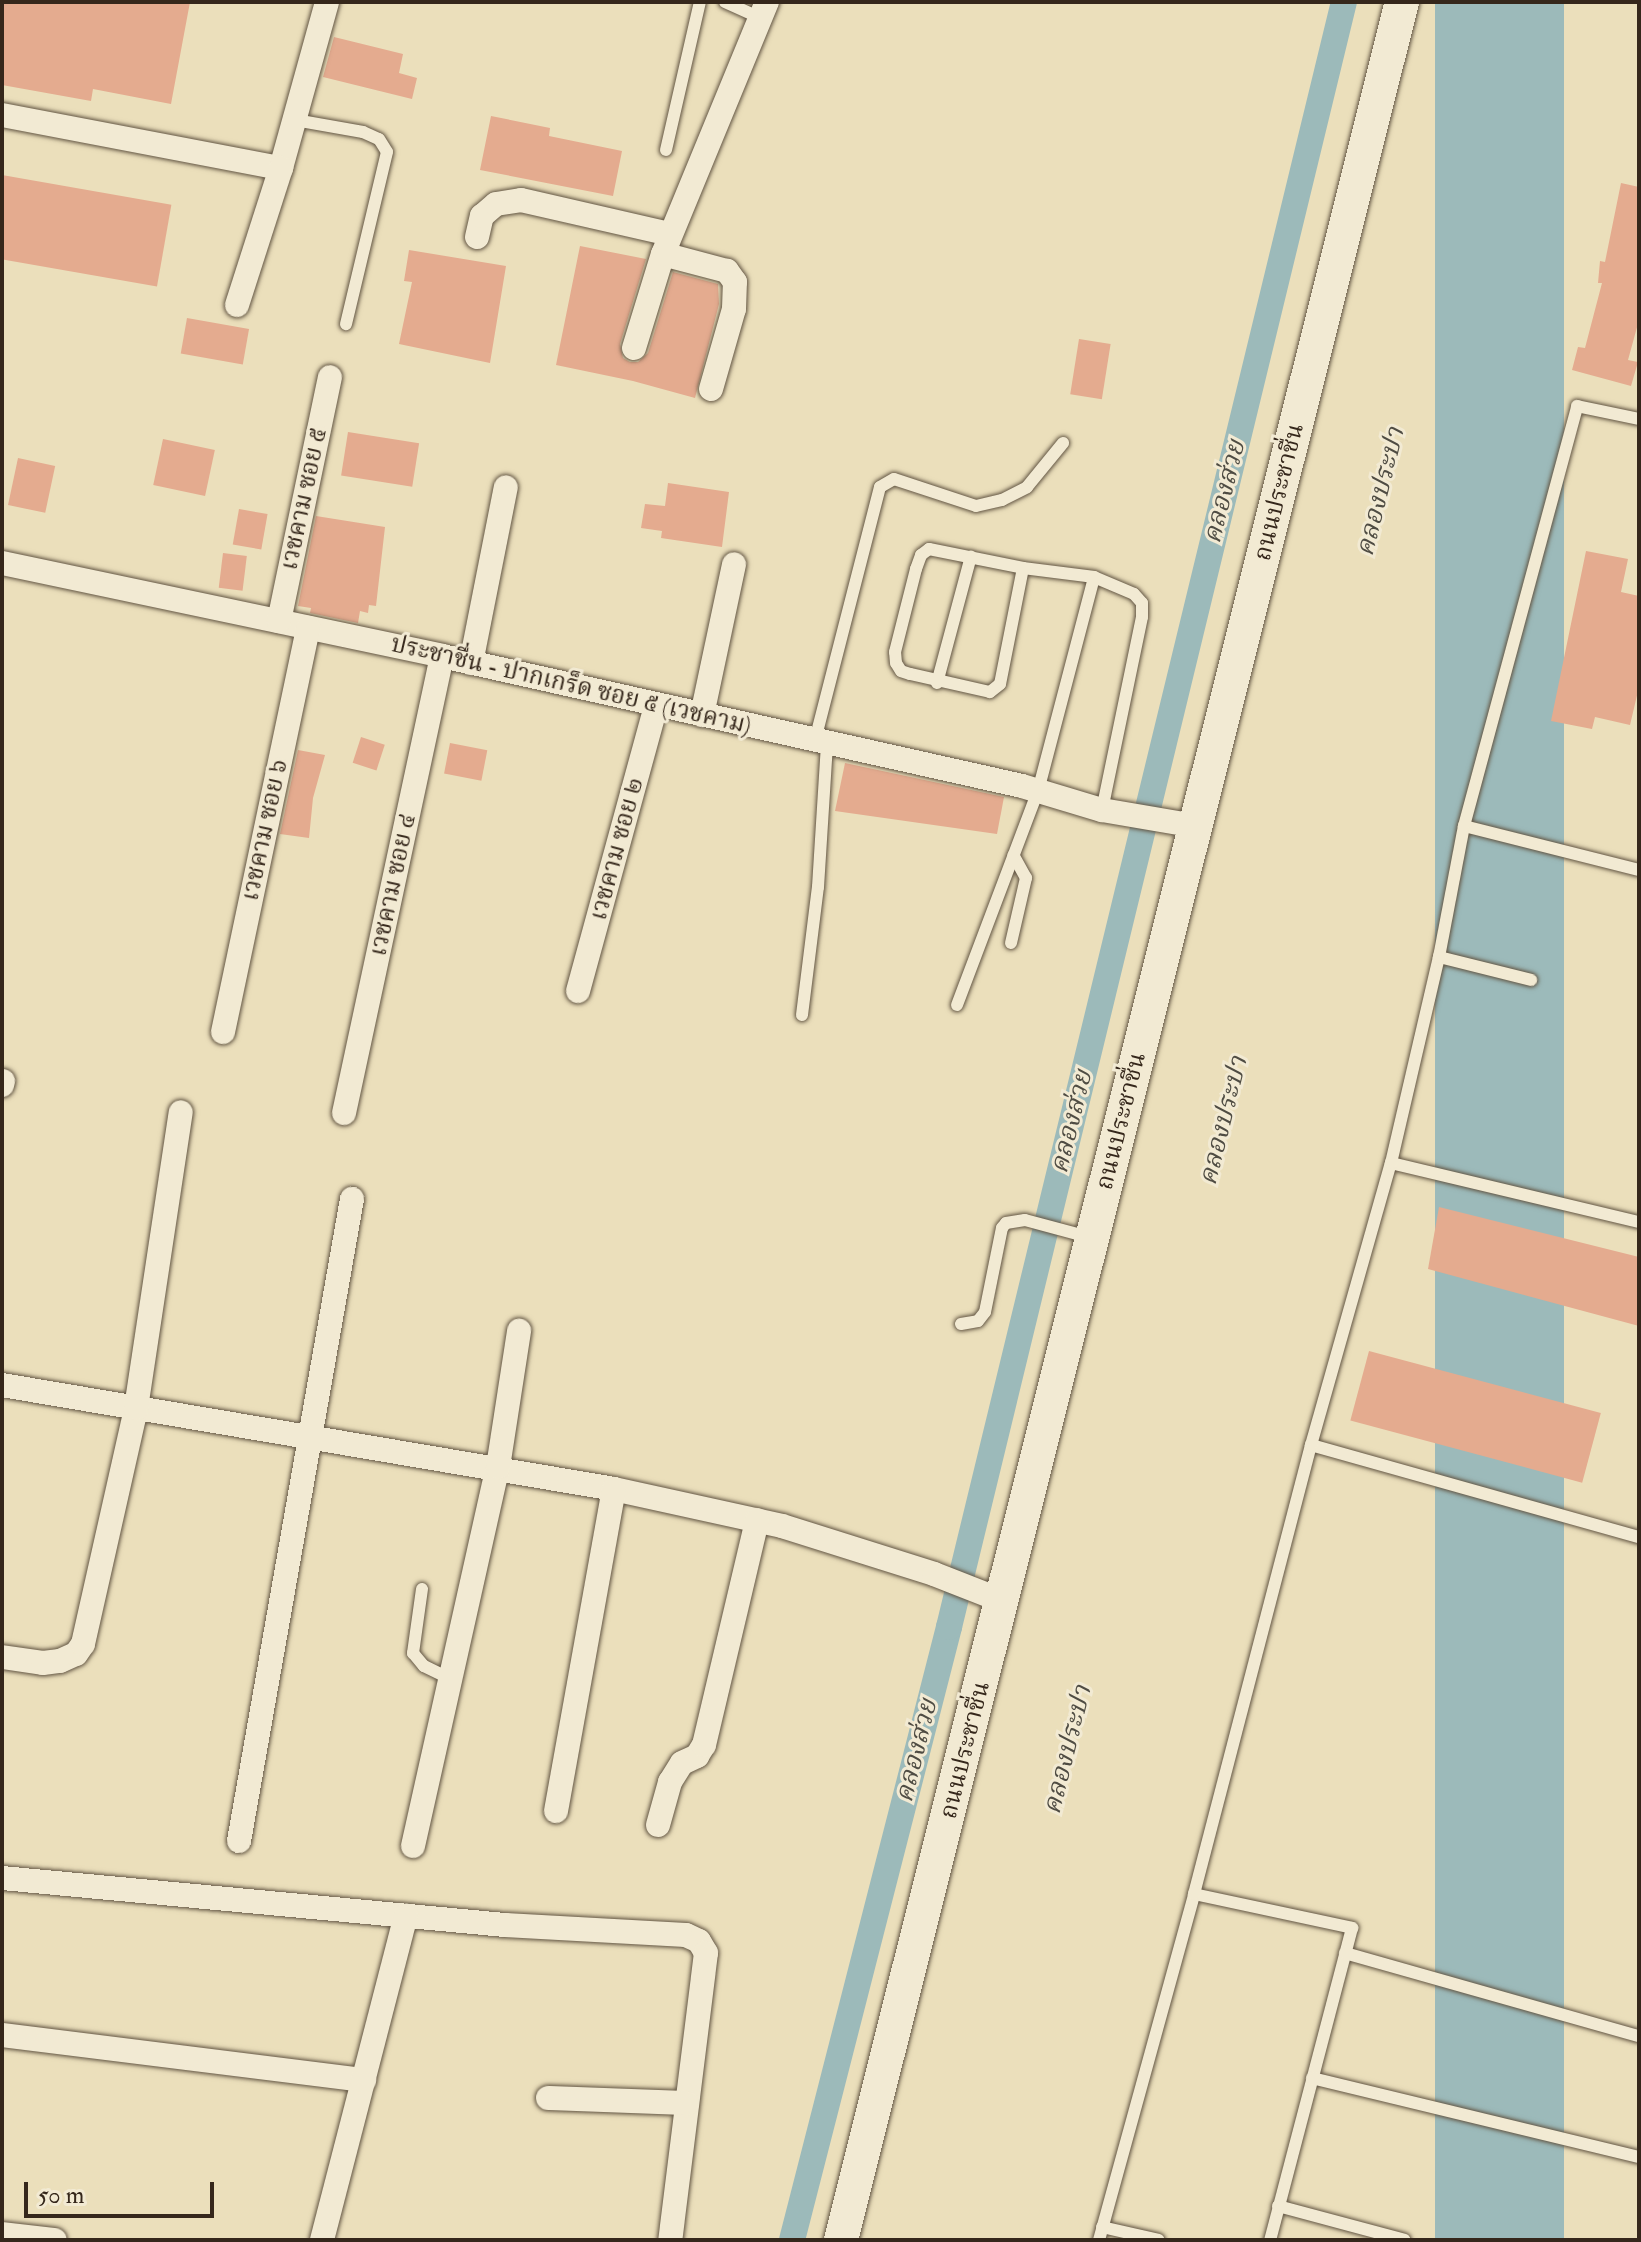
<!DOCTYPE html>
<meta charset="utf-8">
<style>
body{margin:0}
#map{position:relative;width:1641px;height:2242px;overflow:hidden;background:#ebdfbb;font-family:"IM FELL Double Pica","Noto Serif Thai",serif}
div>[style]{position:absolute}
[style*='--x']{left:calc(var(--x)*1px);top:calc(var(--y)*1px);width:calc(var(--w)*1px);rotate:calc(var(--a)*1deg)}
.water>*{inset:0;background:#9cbaba;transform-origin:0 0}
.canal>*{height:26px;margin:-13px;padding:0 13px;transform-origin:13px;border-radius:13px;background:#9cbaba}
.building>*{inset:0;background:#e4ab8f;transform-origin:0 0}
.roads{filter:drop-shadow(0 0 2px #625543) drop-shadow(0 0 2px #625543)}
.service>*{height:12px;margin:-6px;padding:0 6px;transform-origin:6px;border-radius:6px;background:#f2ead3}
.minor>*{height:24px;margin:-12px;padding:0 12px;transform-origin:12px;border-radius:12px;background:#f2ead3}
.secondary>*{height:34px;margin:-17px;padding:0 17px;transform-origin:17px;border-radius:17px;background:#f2ead3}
span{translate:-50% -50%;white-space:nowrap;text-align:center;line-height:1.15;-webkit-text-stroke:6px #f2ead3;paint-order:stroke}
.street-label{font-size:24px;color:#35271b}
.water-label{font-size:26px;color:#4f4c43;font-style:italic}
.frame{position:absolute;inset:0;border:4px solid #35271b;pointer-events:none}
.scale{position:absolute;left:24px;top:2182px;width:190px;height:36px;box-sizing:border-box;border:4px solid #35271b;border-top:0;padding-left:10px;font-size:24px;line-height:28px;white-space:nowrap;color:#35271b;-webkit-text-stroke:6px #f2ead3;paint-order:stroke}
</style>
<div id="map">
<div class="water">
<div style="left:1435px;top:2px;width:129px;height:2306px"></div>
</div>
<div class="canal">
<div style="--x:792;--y:2240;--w:633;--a:-75.63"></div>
<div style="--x:949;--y:1627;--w:1672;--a:-76.34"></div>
</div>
<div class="building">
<div style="clip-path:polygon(2px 2px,190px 2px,171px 104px,93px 89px,91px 101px,2px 85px)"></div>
<div style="clip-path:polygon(334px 37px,403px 54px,399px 73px,417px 78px,412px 99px,323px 77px)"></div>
<div style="clip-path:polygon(491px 116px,550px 128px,549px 136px,622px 151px,613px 196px,480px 170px)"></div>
<div style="left:2px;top:175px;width:172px;height:83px;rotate:10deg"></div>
<div style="clip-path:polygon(1621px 183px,1639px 187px,1639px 320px,1628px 360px,1638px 362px,1631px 386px,1572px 370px,1578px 347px,1585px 348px,1602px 283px,1598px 283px,1600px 261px,1605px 262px)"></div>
<div style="clip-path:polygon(580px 246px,646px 259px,620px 344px,623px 358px,630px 362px,638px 362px,648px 353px,673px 272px,718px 284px,719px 304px,695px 398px,633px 381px,556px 365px)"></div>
<div style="clip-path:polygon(409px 250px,506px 266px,490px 363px,399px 344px,412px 282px,404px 281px)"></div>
<div style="left:187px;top:318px;width:63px;height:36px;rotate:10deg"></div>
<div style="left:1079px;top:339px;width:32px;height:56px;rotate:9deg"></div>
<div style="left:348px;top:432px;width:72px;height:44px;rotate:9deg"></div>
<div style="left:163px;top:439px;width:53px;height:47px;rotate:12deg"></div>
<div style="left:18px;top:458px;width:38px;height:48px;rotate:12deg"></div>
<div style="clip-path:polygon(668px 483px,729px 492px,722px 547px,661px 538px,662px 531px,641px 528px,645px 504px,665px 506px)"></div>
<div style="left:239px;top:509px;width:29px;height:36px;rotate:10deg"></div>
<div style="clip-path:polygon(316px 516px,385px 527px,376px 606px,369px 605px,368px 613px,360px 611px,358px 623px,310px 613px,311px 608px,298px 606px)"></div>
<div style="clip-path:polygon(1586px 551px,1628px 559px,1621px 592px,1639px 596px,1639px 687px,1630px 725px,1595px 717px,1592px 729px,1551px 721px)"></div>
<div style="left:223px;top:553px;width:24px;height:35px;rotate:7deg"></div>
<div style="left:361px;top:737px;width:25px;height:27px;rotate:18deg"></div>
<div style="left:450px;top:743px;width:38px;height:31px;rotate:11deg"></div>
<div style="clip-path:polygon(298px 750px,325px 755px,313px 798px,309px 838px,280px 834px)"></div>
<div style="clip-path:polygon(845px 763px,1004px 797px,997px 834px,835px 811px)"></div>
<div style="clip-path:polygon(1439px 1207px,1639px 1257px,1639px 1326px,1428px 1269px)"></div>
<div style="left:1369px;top:1351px;width:240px;height:72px;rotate:15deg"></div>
</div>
<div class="roads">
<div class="service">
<div style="--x:725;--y:2;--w:42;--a:24.1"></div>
<div style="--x:295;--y:120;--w:69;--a:10"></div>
<div style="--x:363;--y:132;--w:17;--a:24"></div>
<div style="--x:379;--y:139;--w:15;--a:58"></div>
<div style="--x:387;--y:152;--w:177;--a:103.4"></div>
<div style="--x:666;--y:150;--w:152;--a:-77.1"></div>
<div style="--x:929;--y:549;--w:96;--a:11.4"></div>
<div style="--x:1023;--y:568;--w:118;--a:101.2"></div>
<div style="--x:1000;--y:684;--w:13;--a:141"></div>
<div style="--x:990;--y:692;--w:82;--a:-167.3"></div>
<div style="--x:910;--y:674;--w:9;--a:-162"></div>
<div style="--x:901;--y:671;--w:9;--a:-122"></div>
<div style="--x:896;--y:663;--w:11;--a:-95"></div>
<div style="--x:895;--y:652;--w:86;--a:-75.8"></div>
<div style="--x:916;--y:569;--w:15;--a:-70"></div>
<div style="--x:921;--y:555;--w:10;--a:-37"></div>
<div style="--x:1023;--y:568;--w:72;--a:7.2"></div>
<div style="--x:937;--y:683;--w:131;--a:-75"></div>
<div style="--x:815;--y:740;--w:261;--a:-75.6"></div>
<div style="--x:880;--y:487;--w:16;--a:-30"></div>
<div style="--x:894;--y:479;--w:86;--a:18.2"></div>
<div style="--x:976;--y:506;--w:27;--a:-13"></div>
<div style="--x:1002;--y:500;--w:28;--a:-27"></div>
<div style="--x:1027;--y:487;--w:57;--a:-50.7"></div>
<div style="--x:1464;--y:826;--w:180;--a:14.1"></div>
<div style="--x:1011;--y:943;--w:67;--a:-77"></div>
<div style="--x:1026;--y:878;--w:26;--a:-119"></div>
<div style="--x:1439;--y:957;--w:95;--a:14"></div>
<div style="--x:957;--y:1005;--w:229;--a:-69.3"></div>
<div style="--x:1038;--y:791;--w:221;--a:-75.3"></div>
<div style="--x:1094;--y:577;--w:43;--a:23"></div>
<div style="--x:1134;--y:594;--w:12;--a:48"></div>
<div style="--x:1142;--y:603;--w:14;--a:90"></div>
<div style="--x:1142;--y:617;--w:197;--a:101.7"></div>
<div style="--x:802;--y:1015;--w:129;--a:-82.9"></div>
<div style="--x:818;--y:887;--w:145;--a:-86.4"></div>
<div style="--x:1391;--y:1163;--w:255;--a:13.4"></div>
<div style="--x:961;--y:1324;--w:17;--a:-10"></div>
<div style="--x:978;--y:1321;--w:11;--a:-52"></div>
<div style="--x:985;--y:1312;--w:86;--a:-78.6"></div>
<div style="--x:1002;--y:1228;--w:6;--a:-51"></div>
<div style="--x:1006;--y:1223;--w:19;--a:-9"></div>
<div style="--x:1025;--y:1220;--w:69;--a:15"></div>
<div style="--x:1311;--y:1445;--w:341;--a:15.7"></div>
<div style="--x:422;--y:1589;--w:65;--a:98"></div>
<div style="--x:413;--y:1653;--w:17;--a:50"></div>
<div style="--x:424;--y:1666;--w:30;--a:26"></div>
<div style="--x:1194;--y:1894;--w:162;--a:12.1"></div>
<div style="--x:1352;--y:1928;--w:323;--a:104.7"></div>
<div style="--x:1345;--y:1953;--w:305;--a:15.8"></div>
<div style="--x:1312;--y:2078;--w:336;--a:13.6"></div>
<div style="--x:1278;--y:2206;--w:131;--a:15"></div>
<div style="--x:1102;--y:2227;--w:58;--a:12.8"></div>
<div style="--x:1099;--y:2240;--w:359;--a:-74.6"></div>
<div style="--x:1194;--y:1894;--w:464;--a:-75.4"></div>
<div style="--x:1311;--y:1445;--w:293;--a:-74.2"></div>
<div style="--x:1391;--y:1163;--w:212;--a:-76.9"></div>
<div style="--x:1439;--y:957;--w:133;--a:-79.2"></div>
<div style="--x:1464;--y:826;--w:435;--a:-74.9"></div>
<div style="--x:1577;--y:406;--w:63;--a:11.8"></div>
</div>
<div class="minor">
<div style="--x:2;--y:115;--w:284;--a:10.8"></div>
<div style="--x:281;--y:168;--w:172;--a:-74.5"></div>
<div style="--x:477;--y:237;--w:22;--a:-77"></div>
<div style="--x:482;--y:216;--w:18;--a:-41"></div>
<div style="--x:496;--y:204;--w:25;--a:-9"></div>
<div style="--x:521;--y:200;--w:153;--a:12.9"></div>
<div style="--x:237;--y:305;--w:144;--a:-72.2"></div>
<div style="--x:634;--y:348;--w:98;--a:-72.9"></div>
<div style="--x:711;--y:389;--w:83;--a:-74"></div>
<div style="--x:734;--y:309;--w:27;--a:-88"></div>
<div style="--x:735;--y:282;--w:14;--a:-126"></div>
<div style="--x:727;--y:271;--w:66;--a:-165.1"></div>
<div style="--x:663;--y:254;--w:273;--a:-67.6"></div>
<div style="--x:2;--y:563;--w:450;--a:11.9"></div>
<div style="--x:442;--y:656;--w:594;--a:12.63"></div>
<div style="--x:1022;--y:786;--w:84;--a:16.7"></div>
<div style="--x:1102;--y:810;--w:95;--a:9.7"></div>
<div style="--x:279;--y:621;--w:249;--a:-78.2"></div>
<div style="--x:471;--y:663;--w:179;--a:-78.8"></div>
<div style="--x:702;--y:715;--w:154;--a:-78"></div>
<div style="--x:578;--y:991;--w:295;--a:-74.7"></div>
<div style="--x:223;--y:1032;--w:413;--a:-78.1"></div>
<div style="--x:2;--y:1085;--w:4;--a:-76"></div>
<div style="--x:344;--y:1113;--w:467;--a:-77.9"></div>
<div style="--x:2;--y:1385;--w:621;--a:9.64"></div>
<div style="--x:614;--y:1489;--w:172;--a:12.4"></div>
<div style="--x:782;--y:1526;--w:159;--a:17.5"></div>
<div style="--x:934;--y:1574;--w:74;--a:21.4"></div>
<div style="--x:2;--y:1657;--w:41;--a:8.3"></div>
<div style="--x:43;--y:1663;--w:17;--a:-7"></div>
<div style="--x:60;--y:1661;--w:17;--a:-24"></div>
<div style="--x:76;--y:1654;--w:12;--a:-55"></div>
<div style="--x:83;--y:1644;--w:242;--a:-77.3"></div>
<div style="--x:136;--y:1408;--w:299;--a:-81.4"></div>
<div style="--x:556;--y:1811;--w:327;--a:-79.8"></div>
<div style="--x:658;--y:1825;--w:45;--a:-74.4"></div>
<div style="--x:670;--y:1782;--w:22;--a:-58"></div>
<div style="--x:682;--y:1763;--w:17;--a:-25"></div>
<div style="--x:697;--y:1756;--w:13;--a:-58"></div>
<div style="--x:704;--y:1745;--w:231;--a:-76.7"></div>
<div style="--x:239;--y:1841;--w:652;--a:-80.02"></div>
<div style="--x:413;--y:1846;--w:388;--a:-77.4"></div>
<div style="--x:498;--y:1467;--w:138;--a:-81.2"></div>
<div style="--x:2;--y:1878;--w:505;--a:5.34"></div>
<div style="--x:505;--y:1925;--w:181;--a:3.2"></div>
<div style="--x:686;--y:1935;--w:14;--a:25"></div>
<div style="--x:699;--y:1941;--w:14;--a:60"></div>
<div style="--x:706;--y:1953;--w:289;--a:97.1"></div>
<div style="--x:2;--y:2035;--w:365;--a:7.1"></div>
<div style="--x:548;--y:2098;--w:139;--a:2.1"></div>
<div style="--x:2;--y:2234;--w:53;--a:6.5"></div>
<div style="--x:322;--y:2240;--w:335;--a:-75.5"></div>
</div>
<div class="secondary">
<div style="--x:841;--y:2240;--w:2307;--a:-75.93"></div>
</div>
</div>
<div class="street-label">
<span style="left:1279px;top:492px;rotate:-76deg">ถนนประชาชื่น</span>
<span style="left:304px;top:499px;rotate:-78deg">เวชคาม ซอย ๕</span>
<span style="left:571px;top:685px;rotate:13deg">ประชาชื่น - ปากเกร็ด ซอย ๕ (เวชคาม)</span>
<span style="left:265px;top:830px;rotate:-78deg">เวชคาม ซอย ๖</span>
<span style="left:617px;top:849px;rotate:-75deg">เวชคาม ซอย ๒</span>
<span style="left:393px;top:885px;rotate:-78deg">เวชคาม ซอย ๔</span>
<span style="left:1121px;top:1121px;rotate:-76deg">ถนนประชาชื่น</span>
<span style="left:965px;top:1750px;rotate:-76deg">ถนนประชาชื่น</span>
</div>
<div class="water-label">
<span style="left:1225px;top:492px;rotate:-76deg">คลองส่วย</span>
<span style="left:1381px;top:492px;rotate:-76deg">คลองประปา</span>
<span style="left:1224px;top:1121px;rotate:-76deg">คลองประปา</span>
<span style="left:1072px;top:1122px;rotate:-76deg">คลองส่วย</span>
<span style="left:1068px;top:1750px;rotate:-76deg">คลองประปา</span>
<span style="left:917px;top:1751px;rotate:-76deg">คลองส่วย</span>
</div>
<div class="frame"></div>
<div class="scale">50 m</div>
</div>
